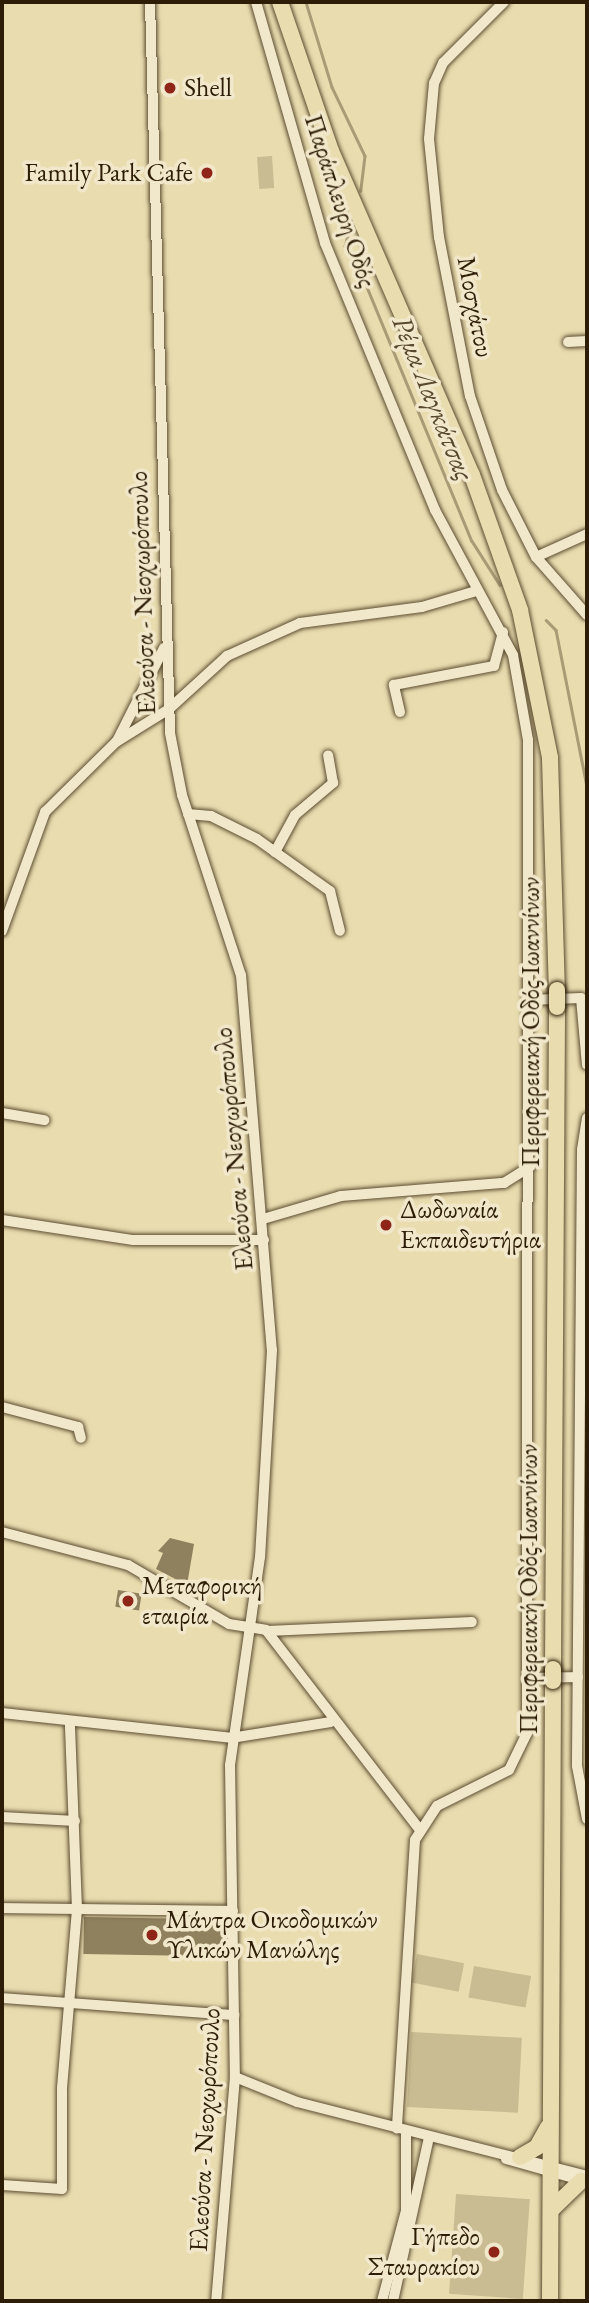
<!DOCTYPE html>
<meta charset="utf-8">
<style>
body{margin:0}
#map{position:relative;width:589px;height:2303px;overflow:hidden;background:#e9dcaf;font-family:"EB Garamond",serif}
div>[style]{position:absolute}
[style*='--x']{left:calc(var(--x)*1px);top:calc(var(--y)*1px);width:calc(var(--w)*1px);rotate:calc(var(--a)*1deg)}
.green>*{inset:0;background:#c9bc92;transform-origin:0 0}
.stream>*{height:2.5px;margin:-1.25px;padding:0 1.25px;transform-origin:1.25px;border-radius:1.25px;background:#a99b76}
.building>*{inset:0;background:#8f805e;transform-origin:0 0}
.roads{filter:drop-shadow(0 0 2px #5c4d31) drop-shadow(0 0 2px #5c4d31)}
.minor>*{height:10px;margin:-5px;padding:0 5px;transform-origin:5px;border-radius:5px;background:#f1e8cb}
.highway>*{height:16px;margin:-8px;padding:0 8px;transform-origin:8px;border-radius:8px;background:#e9dcaf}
.bridges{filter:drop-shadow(0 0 2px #2d1d07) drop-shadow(0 0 2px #2d1d07)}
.highway-bridge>*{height:16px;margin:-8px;padding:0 8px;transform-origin:8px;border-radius:8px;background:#e9dcaf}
.dots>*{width:19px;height:19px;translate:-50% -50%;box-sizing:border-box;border:4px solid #f1e8cb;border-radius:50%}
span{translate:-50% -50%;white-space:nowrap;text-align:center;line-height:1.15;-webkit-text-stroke:7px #f1e8cb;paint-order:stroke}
.poi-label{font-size:26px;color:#2d1d07}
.left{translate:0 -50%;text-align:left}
.right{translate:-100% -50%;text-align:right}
.street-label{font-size:26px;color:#2d1d07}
.water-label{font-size:28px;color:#58492e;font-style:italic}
.frame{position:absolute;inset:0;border:4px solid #2d1d07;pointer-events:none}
</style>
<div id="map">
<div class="green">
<div style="left:272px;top:156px;width:32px;height:15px;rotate:86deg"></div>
<div style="left:417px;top:1954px;width:48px;height:29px;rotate:11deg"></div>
<div style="left:474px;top:1966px;width:58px;height:32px;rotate:10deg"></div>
<div style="left:411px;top:2032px;width:111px;height:75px;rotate:3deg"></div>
<div style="left:456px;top:2194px;width:74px;height:100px;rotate:4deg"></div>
</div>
<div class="stream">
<div style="--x:306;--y:2;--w:89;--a:73"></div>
<div style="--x:332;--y:87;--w:76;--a:64.4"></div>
<div style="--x:365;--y:156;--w:35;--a:97"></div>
<div style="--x:352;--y:222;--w:25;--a:106"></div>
<div style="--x:345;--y:246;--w:41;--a:60.9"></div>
<div style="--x:365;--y:282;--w:280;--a:67.6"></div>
<div style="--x:472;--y:541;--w:52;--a:57.5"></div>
<div style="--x:546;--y:620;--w:14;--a:45"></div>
<div style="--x:556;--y:630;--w:159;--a:78.8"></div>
</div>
<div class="building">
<div style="clip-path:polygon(170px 1538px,194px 1544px,187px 1585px,156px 1569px,163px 1553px,158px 1551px)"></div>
<div style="left:118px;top:1590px;width:24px;height:17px;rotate:9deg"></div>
<div style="left:84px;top:1917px;width:141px;height:37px;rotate:1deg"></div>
</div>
<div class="roads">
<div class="minor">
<div style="--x:150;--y:2;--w:731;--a:88.43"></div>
<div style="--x:170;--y:733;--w:63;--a:79"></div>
<div style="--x:182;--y:795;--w:189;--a:71.9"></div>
<div style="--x:241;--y:975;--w:376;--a:85.3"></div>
<div style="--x:272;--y:1350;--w:207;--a:93.3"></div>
<div style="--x:260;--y:1557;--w:210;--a:98.2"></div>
<div style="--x:230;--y:1765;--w:312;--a:89.1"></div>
<div style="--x:235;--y:2077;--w:225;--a:94.8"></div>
<div style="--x:256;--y:2;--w:251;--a:74"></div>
<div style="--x:325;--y:243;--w:289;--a:67.6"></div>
<div style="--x:435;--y:510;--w:165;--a:61.7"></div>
<div style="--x:513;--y:655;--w:86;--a:80"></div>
<div style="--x:528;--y:740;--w:993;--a:90.06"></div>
<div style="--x:527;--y:1733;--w:41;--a:115.9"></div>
<div style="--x:509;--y:1770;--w:80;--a:153.4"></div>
<div style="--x:437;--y:1806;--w:40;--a:122.9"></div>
<div style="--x:415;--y:1840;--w:289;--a:93.6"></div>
<div style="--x:504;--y:2;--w:86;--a:135"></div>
<div style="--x:443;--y:63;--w:22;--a:114"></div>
<div style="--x:434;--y:83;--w:56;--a:95.1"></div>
<div style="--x:429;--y:139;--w:99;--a:84.2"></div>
<div style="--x:439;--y:237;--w:162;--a:79"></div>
<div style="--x:470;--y:396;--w:99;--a:71.2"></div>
<div style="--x:502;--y:490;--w:75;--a:63.1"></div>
<div style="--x:536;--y:557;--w:77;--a:48.7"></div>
<div style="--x:568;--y:342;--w:19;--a:-3"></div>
<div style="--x:536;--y:557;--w:56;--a:-24.3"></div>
<div style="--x:400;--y:712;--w:28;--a:-103"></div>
<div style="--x:394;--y:685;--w:102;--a:-10.8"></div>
<div style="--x:494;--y:666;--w:35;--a:-75"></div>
<div style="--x:118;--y:739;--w:102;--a:-63.2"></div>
<div style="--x:188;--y:814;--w:23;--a:5"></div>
<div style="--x:211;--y:816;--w:51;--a:26.6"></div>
<div style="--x:257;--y:839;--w:90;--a:35.5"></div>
<div style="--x:330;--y:891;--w:41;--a:76"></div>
<div style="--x:275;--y:852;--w:42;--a:-61.6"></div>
<div style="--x:295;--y:815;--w:50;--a:-40.1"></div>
<div style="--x:333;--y:783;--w:28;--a:-100"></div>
<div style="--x:2;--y:931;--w:127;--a:-70.1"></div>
<div style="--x:45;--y:812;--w:100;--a:-44.6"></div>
<div style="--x:116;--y:742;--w:62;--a:-31.9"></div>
<div style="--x:169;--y:709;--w:79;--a:-42.4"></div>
<div style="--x:227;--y:656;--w:80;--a:-24.3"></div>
<div style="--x:300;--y:623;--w:123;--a:-7.5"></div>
<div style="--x:422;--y:607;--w:56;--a:-16.5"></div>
<div style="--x:530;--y:1000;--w:51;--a:-2.2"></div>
<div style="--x:581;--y:998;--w:67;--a:84.9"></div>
<div style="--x:2;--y:1113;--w:43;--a:9.5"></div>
<div style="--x:587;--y:1118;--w:32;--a:99"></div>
<div style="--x:582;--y:1150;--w:616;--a:90.47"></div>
<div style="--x:577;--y:1766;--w:54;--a:79.3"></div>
<div style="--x:263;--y:1219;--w:81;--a:-16.4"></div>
<div style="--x:341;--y:1196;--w:164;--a:-4.6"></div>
<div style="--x:504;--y:1183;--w:31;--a:-32"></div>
<div style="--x:2;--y:1220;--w:133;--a:8.7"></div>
<div style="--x:133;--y:1240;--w:131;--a:0"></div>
<div style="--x:2;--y:1407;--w:79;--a:14.7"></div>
<div style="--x:78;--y:1427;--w:11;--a:75"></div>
<div style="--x:2;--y:1532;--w:130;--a:14.7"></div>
<div style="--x:128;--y:1565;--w:117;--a:30.3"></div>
<div style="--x:229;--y:1624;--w:37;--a:9"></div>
<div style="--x:266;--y:1630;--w:251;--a:52.4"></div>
<div style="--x:267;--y:1631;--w:205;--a:-2.5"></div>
<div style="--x:527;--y:1678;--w:51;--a:-1.1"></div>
<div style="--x:2;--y:1713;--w:230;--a:6.2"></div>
<div style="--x:231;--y:1738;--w:101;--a:-9.1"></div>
<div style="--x:2;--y:1817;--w:73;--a:3.1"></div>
<div style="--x:2;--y:1908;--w:231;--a:0.7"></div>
<div style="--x:2;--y:1998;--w:233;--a:4.2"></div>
<div style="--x:235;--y:2077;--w:67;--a:22"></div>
<div style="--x:297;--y:2102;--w:299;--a:14.3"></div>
<div style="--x:506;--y:2159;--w:81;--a:15.8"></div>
<div style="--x:2;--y:2185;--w:60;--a:3.8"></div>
<div style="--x:62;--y:2189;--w:101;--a:-90"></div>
<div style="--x:62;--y:2088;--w:180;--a:-85.2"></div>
<div style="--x:77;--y:1909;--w:185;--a:-92.2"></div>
<div style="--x:382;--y:2301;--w:93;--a:-75.1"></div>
<div style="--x:406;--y:2211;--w:80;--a:-90"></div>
<div style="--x:393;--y:2301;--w:168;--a:-77.6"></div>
</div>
<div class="highway">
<div style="--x:280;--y:2;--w:157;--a:71.1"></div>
<div style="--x:331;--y:151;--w:353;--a:66.5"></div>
<div style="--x:472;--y:475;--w:143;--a:70.4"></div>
<div style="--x:520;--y:610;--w:151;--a:78.5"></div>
<div style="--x:550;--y:758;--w:232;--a:88.3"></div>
<div style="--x:553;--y:1669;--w:662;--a:-89.65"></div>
<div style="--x:520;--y:2157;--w:20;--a:-30"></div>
<div style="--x:537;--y:2147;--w:23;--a:-61"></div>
<div style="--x:551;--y:2210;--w:42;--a:-44"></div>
<div style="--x:550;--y:2301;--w:620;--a:-89.72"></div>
</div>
</div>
<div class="bridges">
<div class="highway-bridge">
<div style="--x:557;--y:990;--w:17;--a:90"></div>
<div style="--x:553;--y:1681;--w:12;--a:-90"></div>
</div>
</div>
<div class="dots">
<div style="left:170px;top:88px;background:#8f2418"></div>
<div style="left:207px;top:173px;background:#8f2418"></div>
<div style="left:386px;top:1225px;background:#8f2418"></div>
<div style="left:128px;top:1601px;background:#8f2418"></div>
<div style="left:152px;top:1935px;background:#8f2418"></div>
<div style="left:494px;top:2252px;background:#8f2418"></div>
</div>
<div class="poi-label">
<span class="left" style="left:184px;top:88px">Shell</span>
<span class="right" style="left:193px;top:173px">Family Park Cafe</span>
<span class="left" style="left:400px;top:1225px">Δωδωναία<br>Εκπαιδευτήρια</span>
<span class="left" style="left:142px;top:1601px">Μεταφορική<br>εταιρία</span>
<span class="left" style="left:166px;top:1935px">Μάντρα Οικοδομικών<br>Υλικών Μανώλης</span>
<span class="right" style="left:480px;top:2252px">Γήπεδο<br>Σταυρακίου</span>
</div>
<div class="street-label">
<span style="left:340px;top:201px;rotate:72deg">Παράπλευρη Οδός</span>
<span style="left:475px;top:307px;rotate:79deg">Μοσχάτου</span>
<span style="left:143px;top:593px;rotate:-92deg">Ελεούσα - Νεοχωρόπουλο</span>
<span style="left:531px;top:1022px;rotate:-90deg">Περιφερειακή Οδός Ιωαννίνων</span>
<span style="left:234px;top:1149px;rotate:-95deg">Ελεούσα - Νεοχωρόπουλο</span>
<span style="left:529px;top:1589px;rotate:-90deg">Περιφερειακή Οδός Ιωαννίνων</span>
<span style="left:205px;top:2130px;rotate:-87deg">Ελεούσα - Νεοχωρόπουλο</span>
</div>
<div class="water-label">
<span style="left:434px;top:398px;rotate:68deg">Ρέμα Λαγκάτσας</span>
</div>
<div class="frame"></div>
</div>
